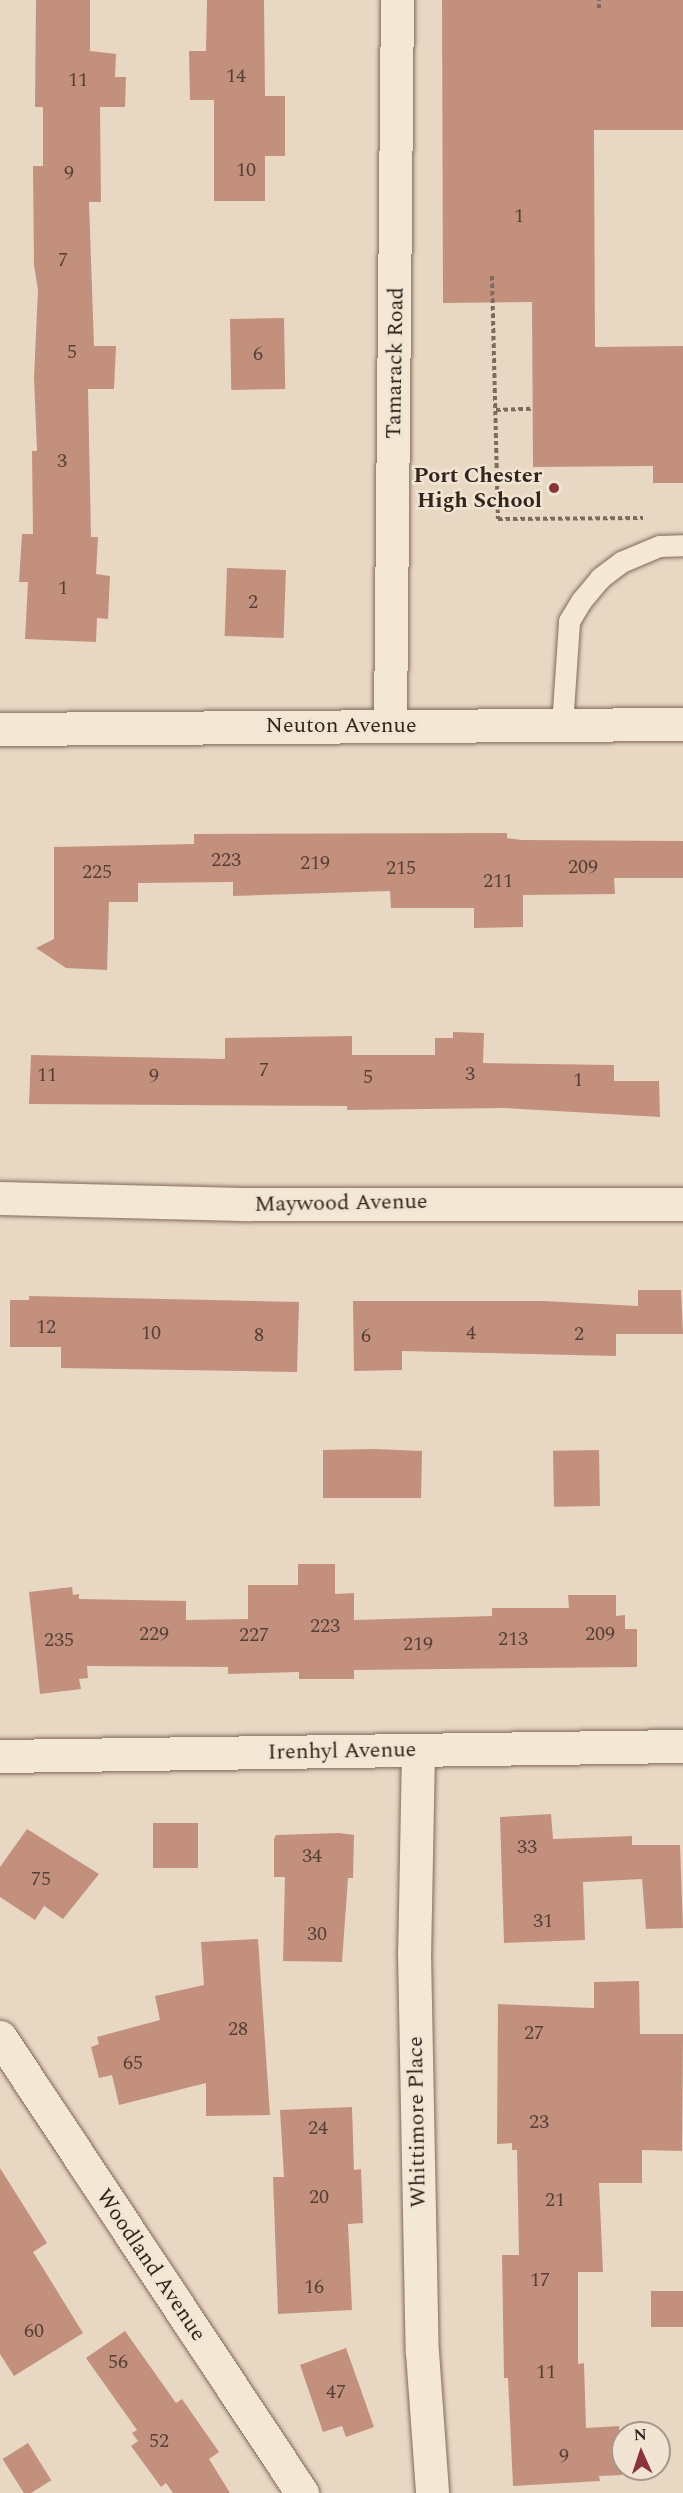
<!DOCTYPE html>
<style>
body{margin:0}
#map{position:relative;width:683px;height:2493px;overflow:hidden;background:#e8d8c3;font-family:Spectral,serif}
div>[style]{position:absolute}
[style*='--x']{left:calc(var(--x)*1px);top:calc(var(--y)*1px);width:calc(var(--w)*1px);rotate:calc(var(--a)*1deg)}
.building>*{inset:0;background:#c3907d;transform-origin:0 0}
.path>*{height:4px;margin-top:-2px;transform-origin:0;background:repeating-linear-gradient(90deg,#816a5c 0 4.5px,transparent 0 7.5px)}
.roads{filter:drop-shadow(0 0 2px #816a5c) drop-shadow(0 0 2px #816a5c)}
.lane>*{height:21px;margin:-10.5px;padding:0 10.5px;transform-origin:10.5px;border-radius:10.5px;background:#f4e7d5}
.street>*{height:33px;margin:-16.5px;padding:0 16.5px;transform-origin:16.5px;border-radius:16.5px;background:#f4e7d5}
.dots>*{width:16px;height:16px;translate:-50% -50%;box-sizing:border-box;border:3px solid #f1e4d2;border-radius:50%}
span{translate:-50% -50%;white-space:nowrap;text-align:center;line-height:1.15;-webkit-text-stroke:5px #f1e4d2;paint-order:stroke}
.number-label{font-size:20px;color:#564036}
.number-label span{-webkit-text-stroke-width:0}
.street-label{font-size:22px;color:#32251e}
.poi-label{font-size:22px;color:#32251e;font-weight:700}
.right{translate:-100% -50%;text-align:right}
.north{position:absolute;left:611px;top:2421px;width:60px;height:60px;box-sizing:border-box;background:#f1e4d2;border:2px solid #a5988a;border-radius:50%;rotate:357deg;font-size:16px;font-weight:700;line-height:24px;text-align:center;color:#32251e}
.north::after{content:'';display:block;margin:auto;width:21px;height:27px;background:#89333f;clip-path:polygon(50% 0,100% 100%,50% 72%,0 100%)}
</style>
<div id="map">
<div class="building">
<div style="clip-path:polygon(36px 0,90px 0,90px 51px,116px 54px,115px 77px,126px 77px,125px 107px,100px 107px,101px 202px,89px 202px,94px 346px,116px 346px,114px 389px,88px 389px,91px 537px,98px 537px,96px 574px,110px 576px,108px 619px,97px 618px,96px 642px,25px 639px,28px 582px,19px 582px,22px 534px,33px 534px,32px 451px,37px 451px,34px 377px,38px 290px,34px 265px,33px 166px,43px 166px,43px 107px,35px 107px)"></div>
<div style="clip-path:polygon(207px 0,264px 0,265px 96px,285px 96px,285px 156px,265px 156px,265px 201px,214px 201px,214px 100px,190px 100px,189px 51px,206px 51px)"></div>
<div style="clip-path:polygon(442px 0,683px 0,683px 130px,594px 130px,595px 347px,683px 346px,683px 483px,653px 483px,653px 466px,533px 467px,532px 302px,443px 303px)"></div>
<div style="left:284px;top:318px;width:71px;height:54px;rotate:89deg"></div>
<div style="left:227px;top:568px;width:59px;height:68px;rotate:2deg"></div>
<div style="clip-path:polygon(507px 833px,507px 838px,522px 840px,683px 841px,683px 878px,614px 878px,615px 894px,523px 895px,523px 927px,474px 928px,474px 908px,391px 908px,390px 891px,233px 896px,233px 882px,138px 883px,138px 902px,109px 902px,107px 970px,66px 968px,36px 948px,54px 939px,54px 847px,194px 844px,194px 834px)"></div>
<div style="clip-path:polygon(453px 1032px,484px 1033px,483px 1063px,614px 1065px,614px 1081px,659px 1081px,660px 1117px,504px 1108px,347px 1110px,347px 1106px,29px 1104px,31px 1055px,225px 1059px,225px 1038px,352px 1036px,352px 1055px,435px 1055px,435px 1038px,453px 1038px)"></div>
<div style="clip-path:polygon(638px 1290px,681px 1290px,683px 1334px,616px 1334px,616px 1356px,402px 1351px,402px 1370px,354px 1371px,353px 1301px,544px 1301px,638px 1306px)"></div>
<div style="clip-path:polygon(29px 1296px,299px 1302px,297px 1372px,61px 1368px,61px 1347px,10px 1347px,10px 1300px,29px 1300px)"></div>
<div style="clip-path:polygon(374px 1449px,422px 1451px,421px 1498px,323px 1498px,323px 1450px)"></div>
<div style="left:599px;top:1450px;width:56px;height:46px;rotate:89deg"></div>
<div style="clip-path:polygon(298px 1564px,335px 1564px,335px 1594px,354px 1593px,354px 1620px,492px 1616px,492px 1608px,569px 1608px,568px 1595px,616px 1595px,616px 1616px,625px 1615px,625px 1629px,637px 1629px,637px 1667px,354px 1670px,354px 1679px,299px 1679px,299px 1672px,228px 1674px,228px 1667px,87px 1666px,88px 1678px,79px 1679px,81px 1689px,40px 1694px,29px 1592px,72px 1587px,73px 1595px,79px 1594px,79px 1599px,186px 1601px,186px 1620px,248px 1619px,248px 1585px,298px 1585px)"></div>
<div style="clip-path:polygon(551px 1814px,553px 1839px,632px 1836px,632px 1845px,680px 1845px,683px 1928px,646px 1929px,642px 1879px,583px 1882px,585px 1940px,504px 1943px,500px 1817px)"></div>
<div style="left:198px;top:1823px;width:45px;height:45px;rotate:90deg"></div>
<div style="clip-path:polygon(27px 1829px,99px 1874px,63px 1919px,44px 1906px,35px 1920px,0 1897px,0 1867px)"></div>
<div style="clip-path:polygon(339px 1833px,354px 1835px,353px 1878px,348px 1878px,342px 1962px,283px 1961px,285px 1877px,274px 1877px,274px 1839px,276px 1835px)"></div>
<div style="clip-path:polygon(258px 1939px,270px 2115px,206px 2116px,206px 2083px,119px 2105px,112px 2075px,99px 2078px,91px 2047px,99px 2044px,97px 2037px,160px 2020px,155px 1996px,204px 1985px,201px 1942px)"></div>
<div style="clip-path:polygon(639px 1981px,640px 2034px,683px 2034px,682px 2151px,642px 2150px,642px 2183px,599px 2183px,603px 2272px,578px 2272px,578px 2364px,584px 2363px,586px 2428px,619px 2426px,622px 2475px,599px 2476px,600px 2481px,513px 2486px,508px 2378px,504px 2378px,502px 2255px,519px 2255px,517px 2150px,512px 2150px,512px 2143px,497px 2144px,498px 2004px,594px 2008px,594px 1982px)"></div>
<div style="clip-path:polygon(352px 2107px,354px 2170px,361px 2169px,363px 2223px,348px 2224px,352px 2310px,278px 2314px,273px 2177px,284px 2177px,280px 2110px)"></div>
<div style="clip-path:polygon(0 2168px,47px 2243px,33px 2252px,83px 2333px,14px 2376px,0 2354px)"></div>
<div style="left:683px;top:2291px;width:36px;height:32px;rotate:90deg"></div>
<div style="clip-path:polygon(125px 2331px,176px 2403px,182px 2399px,219px 2452px,209px 2459px,230px 2493px,173px 2493px,166px 2483px,161px 2487px,131px 2446px,138px 2441px,132px 2433px,137px 2430px,86px 2358px)"></div>
<div style="clip-path:polygon(346px 2348px,374px 2427px,346px 2437px,342px 2426px,323px 2432px,300px 2365px)"></div>
<div style="left:28px;top:2443px;width:44px;height:30px;rotate:58deg"></div>
</div>
<div class="path">
<div style="--x:599;--y:8;--w:8;--a:-90"></div>
<div style="--x:492;--y:276;--w:243;--a:88.6"></div>
<div style="--x:498;--y:519;--w:145;--a:-0.4"></div>
<div style="--x:496;--y:410;--w:36;--a:-2"></div>
</div>
<div class="roads">
<div class="lane">
<div style="--x:562;--y:725;--w:104;--a:-86.1"></div>
<div style="--x:569;--y:621;--w:23;--a:-59"></div>
<div style="--x:581;--y:601;--w:30;--a:-50"></div>
<div style="--x:600;--y:578;--w:26;--a:-37"></div>
<div style="--x:621;--y:562;--w:41;--a:-22.8"></div>
<div style="--x:659;--y:546;--w:24;--a:-2"></div>
</div>
<div class="street">
<div style="--x:390;--y:725;--w:725;--a:-89.45"></div>
<div style="--x:0;--y:729;--w:683;--a:-0.42"></div>
<div style="--x:0;--y:1198;--w:251;--a:1.4"></div>
<div style="--x:251;--y:1204;--w:432;--a:0"></div>
<div style="--x:418;--y:1751;--w:201;--a:91.1"></div>
<div style="--x:414;--y:1952;--w:400;--a:88.9"></div>
<div style="--x:422;--y:2352;--w:141;--a:85.9"></div>
<div style="--x:0;--y:1756;--w:683;--a:-0.84"></div>
<div style="--x:0;--y:2037;--w:547;--a:56.48"></div>
</div>
</div>
<div class="dots">
<div style="left:554px;top:488px;background:#89333f"></div>
</div>
<div class="number-label">
<span style="left:236px;top:76px">14</span>
<span style="left:78px;top:80px">11</span>
<span style="left:246px;top:170px">10</span>
<span style="left:69px;top:173px">9</span>
<span style="left:519px;top:216px">1</span>
<span style="left:63px;top:260px">7</span>
<span style="left:72px;top:352px">5</span>
<span style="left:258px;top:354px">6</span>
<span style="left:62px;top:461px">3</span>
<span style="left:63px;top:588px">1</span>
<span style="left:253px;top:602px">2</span>
<span style="left:226px;top:860px">223</span>
<span style="left:315px;top:863px">219</span>
<span style="left:583px;top:867px">209</span>
<span style="left:401px;top:868px">215</span>
<span style="left:97px;top:872px">225</span>
<span style="left:498px;top:881px">211</span>
<span style="left:264px;top:1070px">7</span>
<span style="left:470px;top:1074px">3</span>
<span style="left:47px;top:1075px">11</span>
<span style="left:154px;top:1076px">9</span>
<span style="left:368px;top:1077px">5</span>
<span style="left:578px;top:1080px">1</span>
<span style="left:46px;top:1327px">12</span>
<span style="left:151px;top:1333px">10</span>
<span style="left:471px;top:1333px">4</span>
<span style="left:579px;top:1334px">2</span>
<span style="left:259px;top:1335px">8</span>
<span style="left:366px;top:1336px">6</span>
<span style="left:325px;top:1626px">223</span>
<span style="left:154px;top:1634px">229</span>
<span style="left:600px;top:1634px">209</span>
<span style="left:254px;top:1635px">227</span>
<span style="left:513px;top:1639px">213</span>
<span style="left:59px;top:1640px">235</span>
<span style="left:418px;top:1644px">219</span>
<span style="left:527px;top:1847px">33</span>
<span style="left:312px;top:1856px">34</span>
<span style="left:41px;top:1879px">75</span>
<span style="left:543px;top:1921px">31</span>
<span style="left:317px;top:1934px">30</span>
<span style="left:238px;top:2029px">28</span>
<span style="left:534px;top:2033px">27</span>
<span style="left:133px;top:2063px">65</span>
<span style="left:539px;top:2122px">23</span>
<span style="left:318px;top:2128px">24</span>
<span style="left:319px;top:2197px">20</span>
<span style="left:555px;top:2200px">21</span>
<span style="left:540px;top:2280px">17</span>
<span style="left:314px;top:2287px">16</span>
<span style="left:34px;top:2331px">60</span>
<span style="left:118px;top:2362px">56</span>
<span style="left:546px;top:2372px">11</span>
<span style="left:336px;top:2392px">47</span>
<span style="left:159px;top:2441px">52</span>
<span style="left:564px;top:2456px">9</span>
</div>
<div class="street-label">
<span style="left:395px;top:363px;rotate:-89deg">Tamarack Road</span>
<span style="left:341px;top:726px">Neuton Avenue</span>
<span style="left:341px;top:1203px;rotate:-1deg">Maywood Avenue</span>
<span style="left:342px;top:1751px;rotate:-1deg">Irenhyl Avenue</span>
<span style="left:417px;top:2122px;rotate:-91deg">Whittimore Place</span>
<span style="left:151px;top:2265px;rotate:56deg">Woodland Avenue</span>
</div>
<div class="poi-label">
<span class="right" style="left:542px;top:488px">Port Chester<br>High School</span>
</div>
<div class="north">N</div>
</div>
